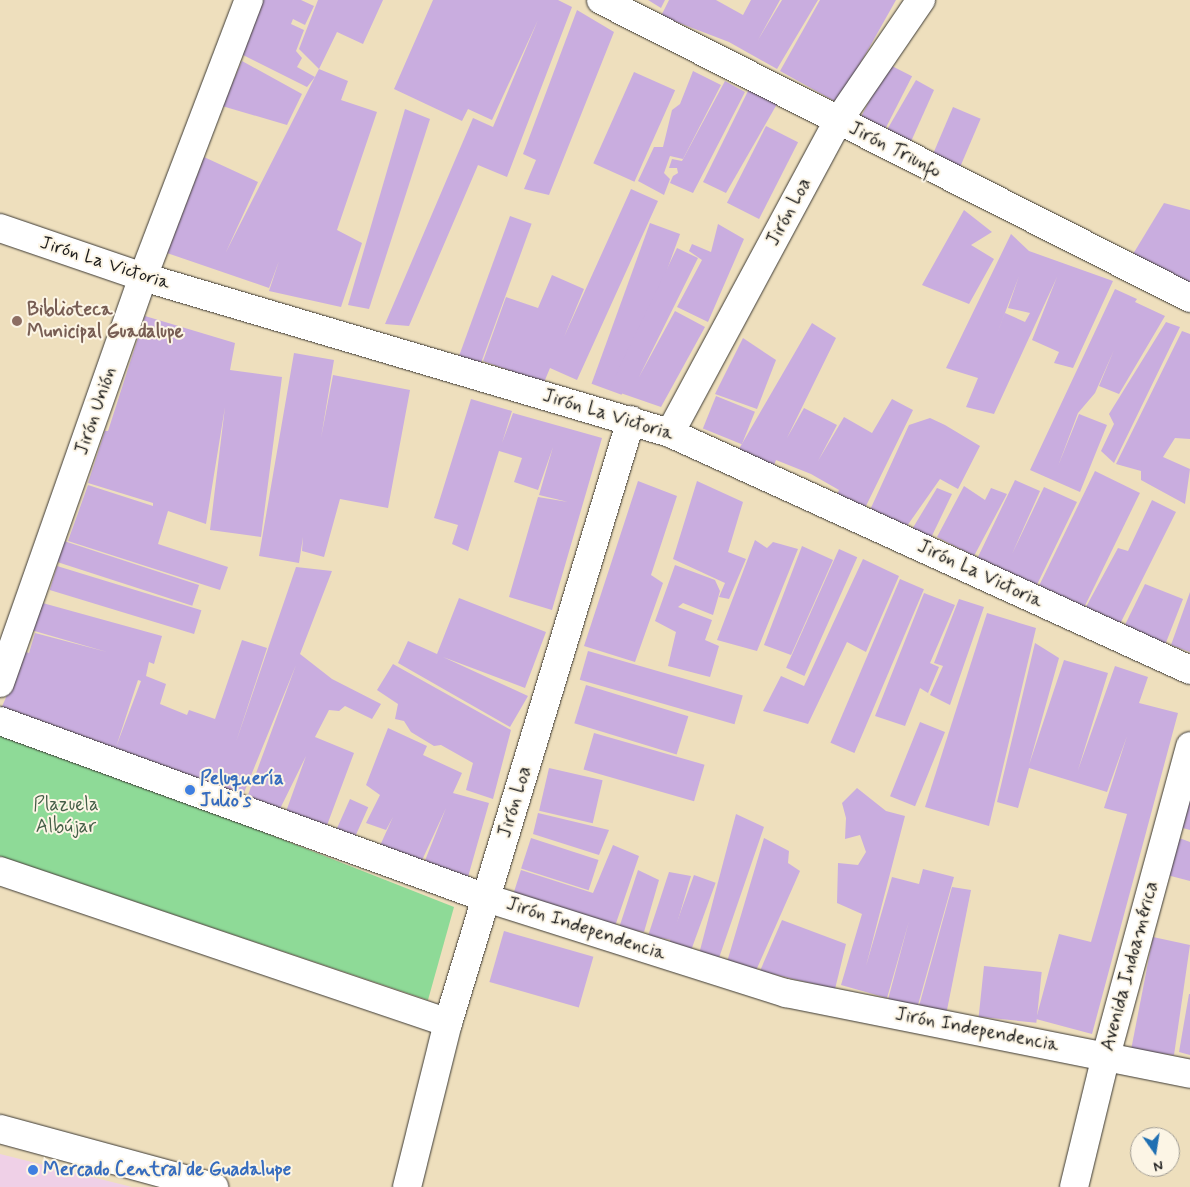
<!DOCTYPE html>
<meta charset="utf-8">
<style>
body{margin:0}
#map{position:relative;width:1190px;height:1187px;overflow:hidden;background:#eedfbd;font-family:Mynerve,sans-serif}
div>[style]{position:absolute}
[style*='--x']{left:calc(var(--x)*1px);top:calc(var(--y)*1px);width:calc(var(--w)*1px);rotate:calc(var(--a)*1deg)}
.built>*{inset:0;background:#efd0e7}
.green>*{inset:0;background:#8eda97}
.building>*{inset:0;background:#c9addf;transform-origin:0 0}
.roads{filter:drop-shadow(0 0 1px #3c3934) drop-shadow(0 0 1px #3c3934)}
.minor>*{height:28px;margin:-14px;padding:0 14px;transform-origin:14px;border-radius:14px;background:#fff}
.tertiary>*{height:28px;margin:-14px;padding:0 14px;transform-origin:14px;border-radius:14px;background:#fff}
.dots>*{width:14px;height:14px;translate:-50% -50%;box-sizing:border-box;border:2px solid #fcf5e5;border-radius:50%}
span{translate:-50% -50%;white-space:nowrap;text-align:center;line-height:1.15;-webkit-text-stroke:4px #fcf5e5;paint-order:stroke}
.street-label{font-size:19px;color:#1c1c1c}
.education-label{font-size:19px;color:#785e54;font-weight:700}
.left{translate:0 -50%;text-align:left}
.shop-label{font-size:19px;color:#366cbe;font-weight:700}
.park-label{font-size:19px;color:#445e47}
.north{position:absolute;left:1130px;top:1127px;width:50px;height:50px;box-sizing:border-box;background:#fcf5e5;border:1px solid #a29e95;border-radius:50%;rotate:167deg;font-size:14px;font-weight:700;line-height:20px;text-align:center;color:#1c1c1c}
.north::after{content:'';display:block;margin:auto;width:18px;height:22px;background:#1f6fb2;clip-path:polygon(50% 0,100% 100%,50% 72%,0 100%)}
</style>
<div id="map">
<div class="built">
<div style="clip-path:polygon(0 1154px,132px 1187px,0 1187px)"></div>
</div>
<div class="green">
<div style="clip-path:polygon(0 728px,454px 907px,428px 1000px,0 856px)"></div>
</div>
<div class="building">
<div style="clip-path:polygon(260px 0,301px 0,314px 6px,305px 25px,293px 19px,291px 24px,304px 30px,296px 51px,302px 58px,297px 67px,315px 77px,307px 87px,239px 53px)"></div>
<div style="clip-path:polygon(318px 0,383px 0,363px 44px,337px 32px,319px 69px,348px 81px,341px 100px,377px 112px,337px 230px,362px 243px,341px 307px,269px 291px,279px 261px,269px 288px,167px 253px,204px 157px,258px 182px,226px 252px,319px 69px,299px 49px)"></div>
<div style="clip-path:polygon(433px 0,558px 0,572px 7px,507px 177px,478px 165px,409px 326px,385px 324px,473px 118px,493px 127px,538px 20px,492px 120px,468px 109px,462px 121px,394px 89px)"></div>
<div style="clip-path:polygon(648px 0,665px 0,661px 8px)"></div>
<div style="clip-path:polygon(669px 0,716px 0,743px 15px,751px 0,780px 0,758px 40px,782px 0,818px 0,777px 69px,729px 42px,661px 16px)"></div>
<div style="clip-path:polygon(820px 0,896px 0,838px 103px,780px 71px)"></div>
<div style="clip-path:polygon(577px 10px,614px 32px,549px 195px,524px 189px,536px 160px,523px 154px)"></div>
<div style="clip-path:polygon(242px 61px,302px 94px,287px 125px,222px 106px)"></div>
<div style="left:888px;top:64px;width:27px;height:63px;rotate:27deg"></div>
<div style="clip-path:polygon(693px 71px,721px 85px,683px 159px,670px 156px,664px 173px,670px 179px,664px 195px,638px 181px,654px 147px,663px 147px,672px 110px,680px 104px)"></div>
<div style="left:634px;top:72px;width:45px;height:100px;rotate:24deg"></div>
<div style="clip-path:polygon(916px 80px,934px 90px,909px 146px,884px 135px)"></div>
<div style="clip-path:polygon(725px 81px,745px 92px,693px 193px,670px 183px,673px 176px,678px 173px,677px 168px,669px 168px,672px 159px,682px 161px)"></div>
<div style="clip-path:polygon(749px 89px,777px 104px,726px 193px,703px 182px)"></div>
<div style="left:953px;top:107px;width:30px;height:56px;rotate:23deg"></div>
<div style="clip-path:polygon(405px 109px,430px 119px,369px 309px,348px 305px)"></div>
<div style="left:766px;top:126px;width:36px;height:86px;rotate:27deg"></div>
<div style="clip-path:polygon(631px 189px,658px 201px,577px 380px,550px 368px,540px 392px,508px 379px,511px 371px,483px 361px,506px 297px,538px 308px,552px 275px,584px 289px,564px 337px)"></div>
<div style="clip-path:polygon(1164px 203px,1190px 210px,1190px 296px,1127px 264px)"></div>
<div style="clip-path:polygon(964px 210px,992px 232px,971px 245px,994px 259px,969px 304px,922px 285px)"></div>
<div style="left:510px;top:216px;width:23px;height:152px;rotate:20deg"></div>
<div style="left:650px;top:223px;width:32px;height:171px;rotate:20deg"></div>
<div style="clip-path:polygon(718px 224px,744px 239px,708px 322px,677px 307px,702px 260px,689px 251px,692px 244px,711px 252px)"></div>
<div style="clip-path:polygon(evenodd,1011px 234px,1029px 251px,1113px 281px,1073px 368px,1054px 363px,1059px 352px,1032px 340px,1057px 277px,994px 414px,966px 407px,978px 378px,946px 368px,1011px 234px,1019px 276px,1008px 308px,1030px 313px,1025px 322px,1005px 313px,995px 339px,1019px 276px)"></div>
<div style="clip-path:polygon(677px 248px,698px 258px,639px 377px,675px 311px,705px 327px,661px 407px,609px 389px)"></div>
<div style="clip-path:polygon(1115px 289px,1137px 299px,1135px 302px,1165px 316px,1119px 394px,1099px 386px,1114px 350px,1095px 393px,1078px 413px,1058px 466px,1079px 414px,1107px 425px,1080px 492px,1030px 470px)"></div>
<div style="clip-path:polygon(145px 316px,235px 343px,230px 370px,282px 377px,261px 537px,210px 530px,225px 407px,206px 524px,168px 511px,158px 544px,228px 567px,220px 590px,68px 541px,88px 485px,153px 506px,153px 503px,88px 483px,105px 431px,108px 431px)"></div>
<div style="clip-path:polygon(1166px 322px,1180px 327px,1114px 463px,1101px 451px,1114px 424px,1109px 414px)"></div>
<div style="clip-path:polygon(812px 323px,836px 338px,787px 438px,804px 408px,837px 425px,818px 461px,844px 417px,872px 433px,892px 399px,913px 410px,865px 508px,837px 495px,839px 490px,811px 474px,776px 460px,773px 468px,739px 449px)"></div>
<div style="clip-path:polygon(1182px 331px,1190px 334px,1190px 439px,1175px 438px,1163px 457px,1190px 469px,1185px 504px,1141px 480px,1141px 471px,1116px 464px)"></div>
<div style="clip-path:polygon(743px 338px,776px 360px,757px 409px,715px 394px)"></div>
<div style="clip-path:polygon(294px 353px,334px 360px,321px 438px,333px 375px,410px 390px,388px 508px,340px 499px,324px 557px,302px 551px,303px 537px,299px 563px,259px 556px)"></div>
<div style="left:716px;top:396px;width:42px;height:35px;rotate:22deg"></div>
<div style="clip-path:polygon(471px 399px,512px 411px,502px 443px,513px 413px,602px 438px,552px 610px,509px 597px,538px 497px,568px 502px,539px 495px,553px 447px,538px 490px,514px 482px,522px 458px,499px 451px,468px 551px,452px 544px,458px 525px,434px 518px)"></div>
<div style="clip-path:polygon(930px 418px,945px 425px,980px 446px,958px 489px,940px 479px,907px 526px,870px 510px,909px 425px)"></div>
<div style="left:1095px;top:471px;width:50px;height:131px;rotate:26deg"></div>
<div style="clip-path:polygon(1015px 480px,1040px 491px,1012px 554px,1044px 487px,1077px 502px,1031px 597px,977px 559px)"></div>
<div style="clip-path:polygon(638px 481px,677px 496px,651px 575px,663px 583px,635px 662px,584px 646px)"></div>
<div style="clip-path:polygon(697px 481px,743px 502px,728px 552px,746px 559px,729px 599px,719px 597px,725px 583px,673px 559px)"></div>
<div style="clip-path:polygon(964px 486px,985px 500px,991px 488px,1007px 494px,974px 556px,937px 537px)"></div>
<div style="clip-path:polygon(937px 488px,952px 494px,929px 542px,911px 531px)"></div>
<div style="clip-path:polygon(1152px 500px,1176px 512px,1116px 632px,1080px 618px,1118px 548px,1128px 551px)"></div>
<div style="clip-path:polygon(755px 540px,767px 548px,773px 542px,798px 549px,757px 651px,717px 640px)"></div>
<div style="left:64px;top:541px;width:142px;height:22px;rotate:18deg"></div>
<div style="clip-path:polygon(802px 546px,833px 560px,791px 655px,764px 645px)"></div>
<div style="left:839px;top:549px;width:20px;height:130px;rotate:24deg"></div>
<div style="clip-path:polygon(863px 559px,899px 576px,866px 652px,847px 642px,808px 724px,763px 711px,781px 676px,804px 686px)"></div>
<div style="clip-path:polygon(675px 565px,715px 580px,720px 591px,713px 615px,683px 603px,678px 607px,712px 620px,705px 640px,719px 646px,710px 677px,668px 666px,676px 632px,655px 621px)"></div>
<div style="left:57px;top:566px;width:151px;height:25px;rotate:17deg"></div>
<div style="clip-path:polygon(evenodd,296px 567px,332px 571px,300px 654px,332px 679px,381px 704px,372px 719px,345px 706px,339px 711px,329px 710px,315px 737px,354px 753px,323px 836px,283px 820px,306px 756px,276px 817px,245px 803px,296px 665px,241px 800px,0 711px,26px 652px,29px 653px,35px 633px,107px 652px,31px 630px,39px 602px,162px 636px,154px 664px,149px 662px,146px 676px,166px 684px,160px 704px,187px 715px,189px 710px,215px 719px,242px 640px,267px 648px,236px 742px,296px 567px,138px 680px,141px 681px,116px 747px,138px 680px)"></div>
<div style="left:900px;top:579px;width:26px;height:178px;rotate:23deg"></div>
<div style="clip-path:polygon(1145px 584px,1183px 599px,1165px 645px,1122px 631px)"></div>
<div style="clip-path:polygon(1190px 592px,1190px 652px,1171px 645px)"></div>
<div style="clip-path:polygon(924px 593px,955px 605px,930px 663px,939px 667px,928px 693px,920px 688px,905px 726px,875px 716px)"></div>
<div style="clip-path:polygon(459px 598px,546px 632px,525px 688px,443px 657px,528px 696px,510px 727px,398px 663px,408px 641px,437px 654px)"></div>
<div style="clip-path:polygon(959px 599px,984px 607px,950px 705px,930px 695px,943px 666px,934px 663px)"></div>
<div style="clip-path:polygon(987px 613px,1036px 628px,989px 826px,925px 807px)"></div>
<div style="clip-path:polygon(1035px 643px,1059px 658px,1029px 765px,1064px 660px,1108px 673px,1078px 770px,1115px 666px,1148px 677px,1139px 703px,1178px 713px,1092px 1034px,1036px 1019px,1059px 934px,1091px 942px,1127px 814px,1104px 808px,1127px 736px,1107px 792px,1029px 768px,1018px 808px,997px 802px)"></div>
<div style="left:588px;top:651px;width:161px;height:30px;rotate:16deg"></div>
<div style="clip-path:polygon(393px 664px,511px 730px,493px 799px,466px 790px,473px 763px,441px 745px,434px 746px,411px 732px,404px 721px,395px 719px,398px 704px,377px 690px)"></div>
<div style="left:586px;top:685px;width:107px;height:40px;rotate:17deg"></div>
<div style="left:920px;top:722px;width:27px;height:80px;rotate:22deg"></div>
<div style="clip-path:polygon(388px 728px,427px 746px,423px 755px,462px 773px,453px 793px,489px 803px,468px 877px,424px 863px,446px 808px,418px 869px,378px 850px,393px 817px,386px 830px,366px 823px,380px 795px,366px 785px)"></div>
<div style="left:594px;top:733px;width:115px;height:38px;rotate:16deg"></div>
<div style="left:549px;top:768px;width:55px;height:44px;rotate:13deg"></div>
<div style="clip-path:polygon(1190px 787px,1190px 830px,1179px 827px)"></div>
<div style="clip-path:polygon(857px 788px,886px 811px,905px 816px,866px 966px,892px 877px,919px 884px,923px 869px,954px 877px,916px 1012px,886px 1007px,909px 921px,887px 998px,841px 985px,862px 914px,837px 903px,838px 863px,858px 865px,866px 852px,860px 835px,845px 839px,846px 818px,842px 803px)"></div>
<div style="left:350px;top:799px;width:20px;height:36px;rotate:24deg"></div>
<div style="clip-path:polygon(538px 813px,609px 830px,599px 855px,533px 834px)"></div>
<div style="clip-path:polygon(736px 814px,764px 827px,719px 958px,699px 954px)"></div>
<div style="clip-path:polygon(1171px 835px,1190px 842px,1190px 881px,1167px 875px)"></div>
<div style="left:531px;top:838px;width:71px;height:32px;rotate:18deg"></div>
<div style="clip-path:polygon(764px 838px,789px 851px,788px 863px,800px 871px,754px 975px,727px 962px)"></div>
<div style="clip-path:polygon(613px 845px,639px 856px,614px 929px,513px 895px,521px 870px,593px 893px)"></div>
<div style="clip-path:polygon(638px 870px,659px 880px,644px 932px,619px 928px)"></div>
<div style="clip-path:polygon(669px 872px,691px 876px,672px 940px,648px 936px)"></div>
<div style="left:694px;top:875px;width:23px;height:72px;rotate:20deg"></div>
<div style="clip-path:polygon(952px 887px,971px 890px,946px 1015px,919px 1006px)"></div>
<div style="clip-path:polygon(782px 920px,846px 944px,835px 989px,760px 971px)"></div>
<div style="left:504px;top:931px;width:93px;height:53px;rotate:16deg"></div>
<div style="clip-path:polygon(1153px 937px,1190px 945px,1174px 1055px,1131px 1050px)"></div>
<div style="left:984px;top:966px;width:58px;height:51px;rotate:6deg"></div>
<div style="clip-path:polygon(1189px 994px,1190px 994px,1190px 1055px,1179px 1052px)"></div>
</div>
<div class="roads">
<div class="minor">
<div style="--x:601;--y:0;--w:660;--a:26.84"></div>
<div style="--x:670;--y:433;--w:354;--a:-61.7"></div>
<div style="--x:838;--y:121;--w:147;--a:-55.6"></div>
<div style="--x:0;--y:683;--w:430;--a:-70.6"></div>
<div style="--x:143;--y:277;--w:297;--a:-69.1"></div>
<div style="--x:0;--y:871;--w:473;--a:18.7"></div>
<div style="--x:0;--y:1129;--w:222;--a:15.2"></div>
<div style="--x:407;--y:1187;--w:169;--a:-76"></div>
<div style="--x:448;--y:1023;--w:630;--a:-73.12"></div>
<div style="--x:1074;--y:1187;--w:135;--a:-76.3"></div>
<div style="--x:1106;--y:1056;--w:321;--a:-74.8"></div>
</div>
<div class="tertiary">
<div style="--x:0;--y:228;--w:151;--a:18.9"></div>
<div style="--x:143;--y:277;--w:550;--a:16.49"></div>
<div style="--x:670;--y:433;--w:571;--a:24.5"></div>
<div style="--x:0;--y:721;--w:517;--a:20.01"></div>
<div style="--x:486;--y:898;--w:315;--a:17.6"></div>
<div style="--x:786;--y:993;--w:412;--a:11.3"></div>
</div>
</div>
<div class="dots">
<div style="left:17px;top:321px;background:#8d6e63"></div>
<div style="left:190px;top:790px;background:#3f7fe0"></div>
<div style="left:33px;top:1170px;background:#3f7fe0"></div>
</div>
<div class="street-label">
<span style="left:895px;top:150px;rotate:27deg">Jirón Triunfo</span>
<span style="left:789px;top:212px;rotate:-62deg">Jirón Loa</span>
<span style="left:105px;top:263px;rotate:18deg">Jirón La Victoria</span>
<span style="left:96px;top:411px;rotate:-71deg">Jirón Unión</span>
<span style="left:608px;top:415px;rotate:17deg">Jirón La Victoria</span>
<span style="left:980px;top:574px;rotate:25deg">Jirón La Victoria</span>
<span style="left:515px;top:802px;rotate:-73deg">Jirón Loa</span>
<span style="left:586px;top:929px;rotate:18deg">Jirón Independencia</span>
<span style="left:1130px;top:966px;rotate:-75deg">Avenida Indoamérica</span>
<span style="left:977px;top:1030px;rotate:11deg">Jirón Independencia</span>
</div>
<div class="education-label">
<span class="left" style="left:27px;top:321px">Biblioteca<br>Municipal Guadalupe</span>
</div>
<div class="shop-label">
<span class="left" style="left:200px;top:790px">Peluquería<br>Julio's</span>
<span class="left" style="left:43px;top:1170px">Mercado Central de Guadalupe</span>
</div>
<div class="park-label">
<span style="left:66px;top:816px">Plazuela<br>Albújar</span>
</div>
<div class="north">N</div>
</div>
